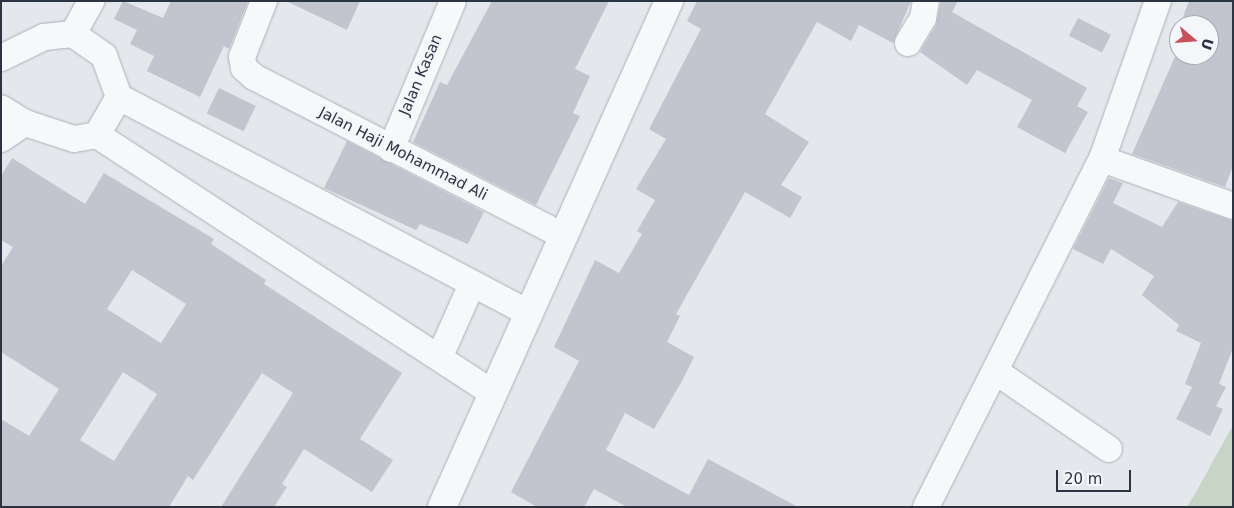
<!DOCTYPE html>
<style>
body{margin:0}
#map{position:relative;width:1234px;height:508px;overflow:hidden;background:#e4e7eb;font-family:"DejaVu Sans",sans-serif}
div>[style]{position:absolute}
[style*='--x']{left:calc(var(--x)*1px);top:calc(var(--y)*1px);width:calc(var(--w)*1px);rotate:calc(var(--a)*1deg)}
.green>*{inset:0;background:#c8d5c6}
.building>*{inset:0;background:#c2c5ce;transform-origin:0 0}
.roads{filter:drop-shadow(0 0 1px #adb1b9) drop-shadow(0 0 1px #adb1b9)}
.minor>*{height:26px;margin:-13px;padding:0 13px;transform-origin:13px;border-radius:13px;background:#f7f8fa}
.tertiary>*{height:28px;margin:-14px;padding:0 14px;transform-origin:14px;border-radius:14px;background:#f7f8fa}
span{translate:-50% -50%;white-space:nowrap;text-align:center;line-height:1.15;-webkit-text-stroke:4px #f4f6f9;paint-order:stroke}
.street-label{font-size:15px;color:#2c3343}
.frame{position:absolute;inset:0;border:2px solid #2c3343;pointer-events:none}
.north{position:absolute;left:1169px;top:15px;width:50px;height:50px;box-sizing:border-box;background:#f4f6f9;border:1px solid #a4a8b0;border-radius:50%;rotate:108deg;font-size:14px;font-weight:700;line-height:20px;text-align:center;color:#2c3343}
.north::after{content:'';display:block;margin:auto;width:18px;height:22px;background:#c9505a;clip-path:polygon(50% 0,100% 100%,50% 72%,0 100%)}
.scale{position:absolute;left:1056px;top:470px;width:75px;height:22px;box-sizing:border-box;border:2px solid #2c3343;border-top:0;padding-left:6px;font-size:15px;line-height:18px;white-space:nowrap;color:#2c3343;-webkit-text-stroke:4px #f4f6f9;paint-order:stroke}
</style>
<div id="map">
<div class="green">
<div style="clip-path:polygon(1233px 425px,1233px 507px,1187px 507px,1196px 492px)"></div>
</div>
<div class="building">
<div style="clip-path:polygon(123px 1px,163px 18px,171px 1px,248px 1px,229px 49px,224px 46px,200px 97px,147px 71px,154px 56px,130px 44px,137px 30px,114px 19px)"></div>
<div style="clip-path:polygon(286px 1px,360px 1px,347px 30px)"></div>
<div style="clip-path:polygon(492px 1px,609px 1px,575px 69px,590px 76px,573px 113px,580px 116px,536px 205px,413px 142px,440px 82px,447px 85px)"></div>
<div style="clip-path:polygon(697px 1px,911px 1px,893px 43px,859px 25px,851px 41px,817px 22px,765px 114px,809px 142px,781px 185px,802px 197px,790px 218px,745px 192px,676px 314px,680px 316px,667px 342px,694px 357px,682px 381px,654px 429px,625px 413px,606px 450px,689px 495px,708px 459px,798px 507px,627px 507px,594px 489px,584px 507px,537px 507px,511px 492px,579px 361px,554px 347px,595px 260px,619px 273px,642px 234px,637px 231px,655px 200px,636px 189px,666px 139px,649px 129px,701px 29px,687px 21px)"></div>
<div style="clip-path:polygon(941px 1px,958px 1px,952px 12px,1087px 88px,1077px 106px,1088px 112px,1065px 153px,1017px 127px,1032px 100px,977px 70px,967px 85px,920px 52px,936px 25px)"></div>
<div style="clip-path:polygon(1189px 1px,1233px 1px,1233px 166px,1225px 187px,1132px 154px,1177px 52px,1171px 48px,1179px 28px,1179px 55px,1209px 55px,1209px 25px,1180px 25px)"></div>
<div style="left:1078px;top:18px;width:37px;height:20px;rotate:27deg"></div>
<div style="left:219px;top:88px;width:41px;height:28px;rotate:26deg"></div>
<div style="clip-path:polygon(347px 141px,484px 212px,468px 244px,420px 224px,416px 230px,324px 188px)"></div>
<div style="clip-path:polygon(evenodd,12px 158px,85px 204px,104px 173px,214px 239px,211px 244px,266px 280px,264px 284px,402px 373px,360px 439px,393px 460px,372px 492px,304px 449px,282px 484px,287px 487px,274px 507px,221px 507px,293px 393px,262px 373px,193px 480px,188px 476px,169px 507px,1px 507px,1px 419px,29px 436px,59px 389px,1px 352px,1px 266px,13px 247px,1px 240px,1px 176px,12px 158px,132px 270px,186px 304px,161px 343px,107px 309px,132px 270px,12px 158px,123px 372px,157px 394px,114px 461px,80px 440px,123px 372px)"></div>
<div style="clip-path:polygon(1109px 178px,1123px 183px,1113px 203px,1162px 227px,1178px 202px,1233px 221px,1233px 348px,1219px 384px,1226px 387px,1216px 406px,1223px 409px,1210px 436px,1176px 419px,1192px 387px,1185px 384px,1201px 343px,1176px 331px,1179px 325px,1142px 295px,1154px 276px,1111px 249px,1103px 264px,1073px 249px)"></div>
</div>
<div class="roads">
<div class="minor">
<div style="--x:264;--y:1;--w:60;--a:111.4"></div>
<div style="--x:242;--y:57;--w:11;--a:80"></div>
<div style="--x:244;--y:68;--w:13;--a:42"></div>
<div style="--x:254;--y:77;--w:348;--a:27.2"></div>
<div style="--x:73;--y:34;--w:38;--a:-61"></div>
<div style="--x:908;--y:43;--w:29;--a:-59"></div>
<div style="--x:923;--y:18;--w:17;--a:-80"></div>
<div style="--x:1;--y:58;--w:48;--a:-26"></div>
<div style="--x:44;--y:37;--w:29;--a:-6"></div>
<div style="--x:73;--y:34;--w:38;--a:35"></div>
<div style="--x:104;--y:56;--w:44;--a:69.9"></div>
<div style="--x:119;--y:97;--w:44;--a:120.1"></div>
<div style="--x:97;--y:135;--w:23;--a:170"></div>
<div style="--x:74;--y:139;--w:52;--a:-161.9"></div>
<div style="--x:25;--y:123;--w:28;--a:-148"></div>
<div style="--x:119;--y:97;--w:463;--a:27.8"></div>
<div style="--x:97;--y:135;--w:473;--a:33.1"></div>
<div style="--x:1;--y:139;--w:29;--a:-34"></div>
<div style="--x:391;--y:149;--w:160;--a:-67.3"></div>
<div style="--x:1102;--y:159;--w:139;--a:19.7"></div>
<div style="--x:440;--y:356;--w:79;--a:-66"></div>
<div style="--x:995;--y:371;--w:138;--a:34.4"></div>
<div style="--x:926;--y:507;--w:390;--a:-63.2"></div>
<div style="--x:1102;--y:159;--w:168;--a:-70.5"></div>
</div>
<div class="tertiary">
<div style="--x:442;--y:507;--w:555;--a:-65.84"></div>
</div>
</div>
<div class="street-label">
<span style="left:421px;top:75px;rotate:-67deg">Jalan Kasan</span>
<span style="left:403px;top:154px;rotate:27deg">Jalan Haji Mohammad Ali</span>
</div>
<div class="frame"></div>
<div class="north">U</div>
<div class="scale">20 m</div>
</div>
